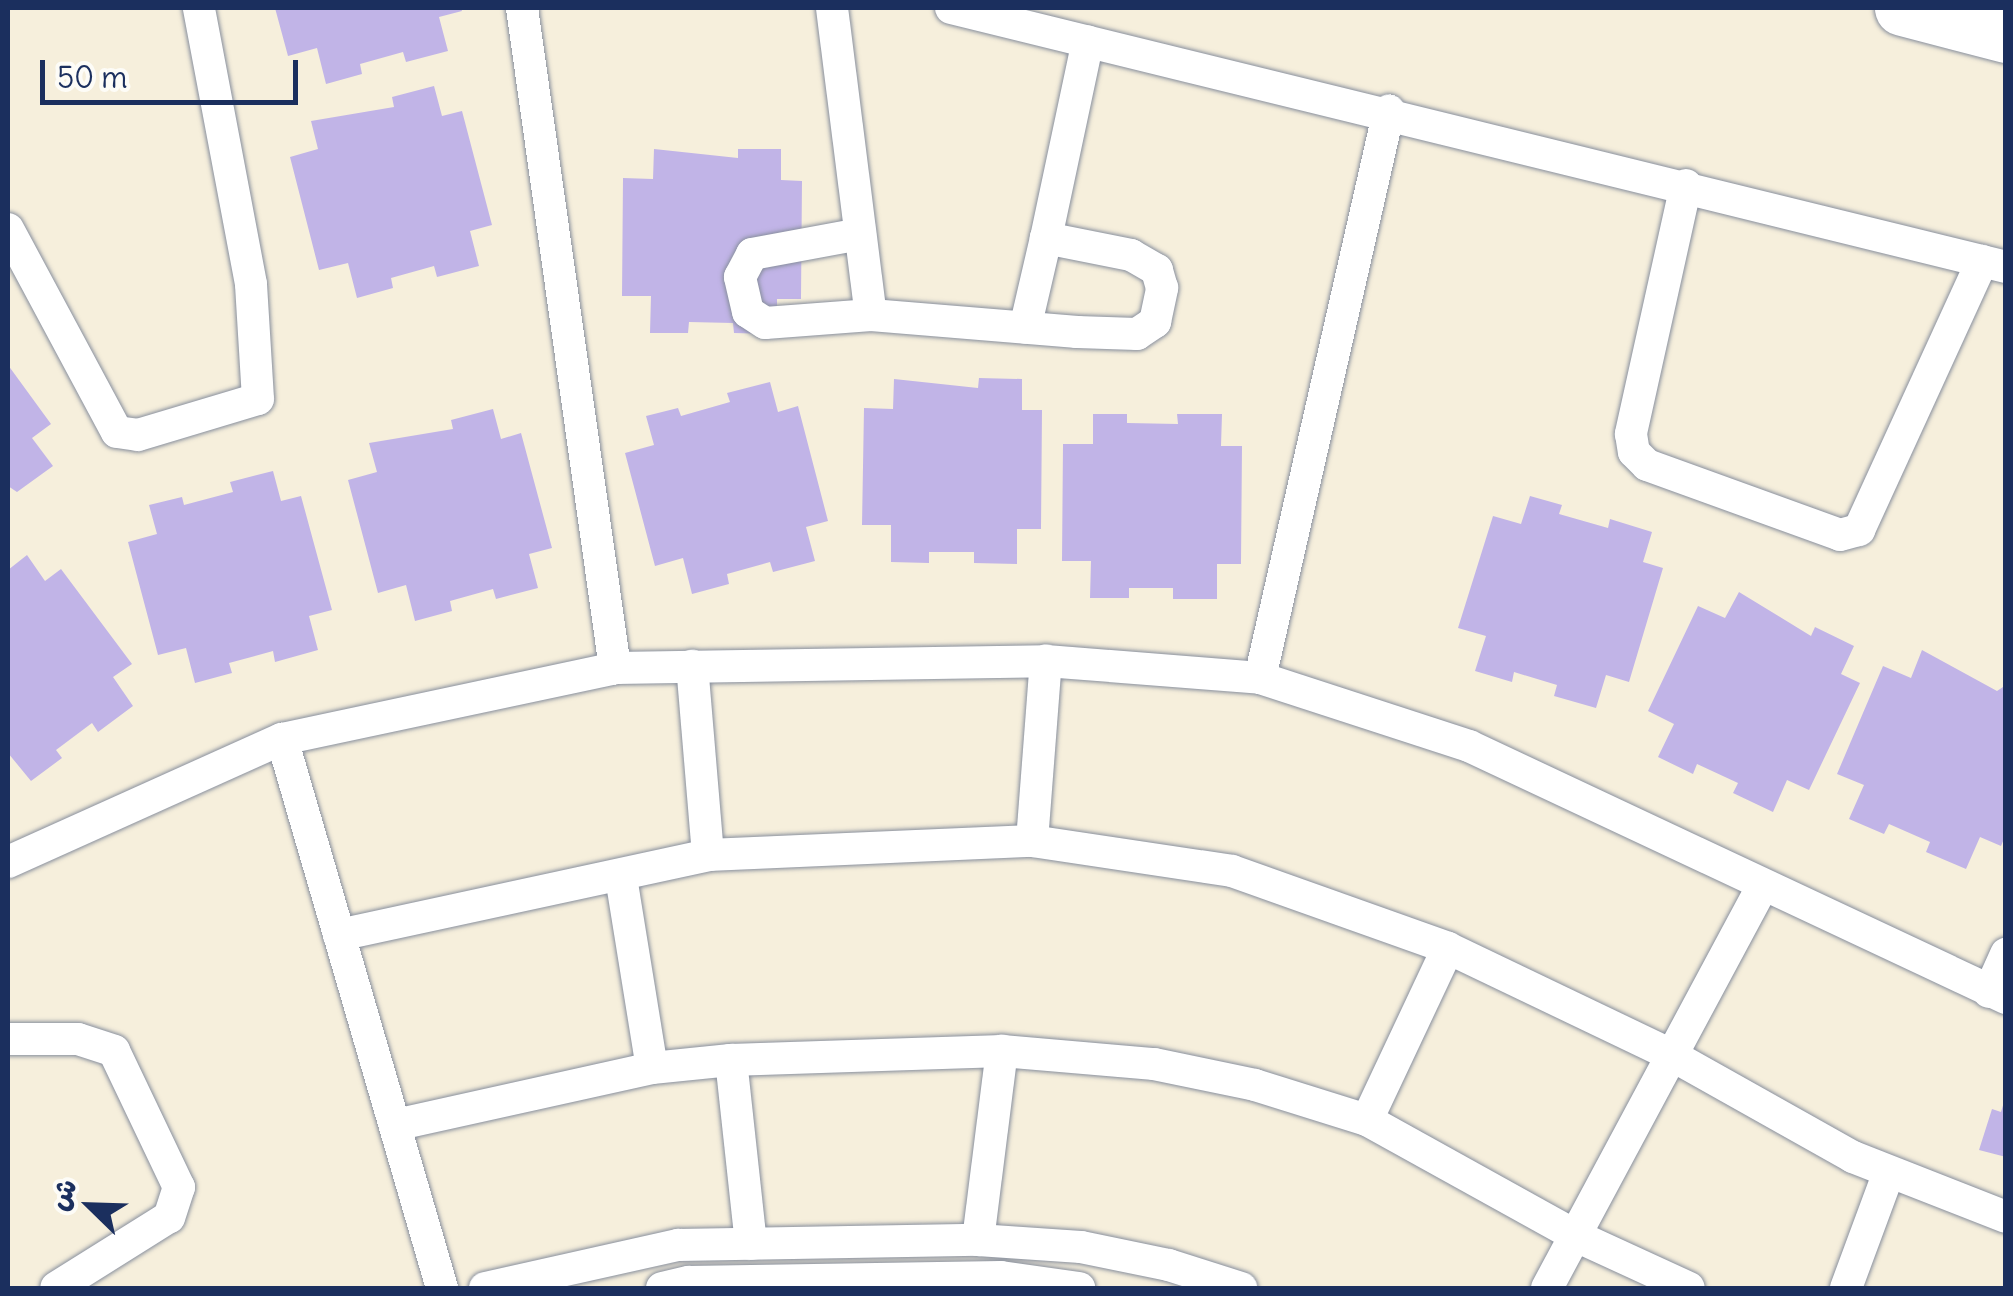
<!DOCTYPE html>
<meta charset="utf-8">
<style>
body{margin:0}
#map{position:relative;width:2013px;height:1296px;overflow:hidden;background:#f6efdc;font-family:Delius,"Playpen Sans Arabic",sans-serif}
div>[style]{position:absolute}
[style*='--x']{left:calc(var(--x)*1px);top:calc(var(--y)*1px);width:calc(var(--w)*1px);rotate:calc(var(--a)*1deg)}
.building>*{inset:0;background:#c1b4e7}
.roads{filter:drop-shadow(0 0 2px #888f9d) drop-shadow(0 0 2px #888f9d)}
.street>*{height:32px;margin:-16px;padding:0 16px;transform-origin:16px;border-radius:16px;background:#fff}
.highway>*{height:55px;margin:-27.5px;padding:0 27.5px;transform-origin:27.5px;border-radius:27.5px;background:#fff}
span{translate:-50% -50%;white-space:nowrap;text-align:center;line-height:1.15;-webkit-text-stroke:8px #fdfcf7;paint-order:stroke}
.frame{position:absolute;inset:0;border:10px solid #1b2f5e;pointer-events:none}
.north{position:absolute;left:40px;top:1156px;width:100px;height:100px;-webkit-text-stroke:8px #fdfcf7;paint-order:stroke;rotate:293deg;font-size:28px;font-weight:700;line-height:40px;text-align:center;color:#1b2f5e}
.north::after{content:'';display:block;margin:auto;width:35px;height:45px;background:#1b2f5e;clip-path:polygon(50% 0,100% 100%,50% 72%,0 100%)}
.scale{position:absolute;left:40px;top:60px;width:258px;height:45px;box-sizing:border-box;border:5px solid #1b2f5e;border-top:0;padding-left:12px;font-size:30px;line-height:35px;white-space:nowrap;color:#1b2f5e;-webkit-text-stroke:8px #fdfcf7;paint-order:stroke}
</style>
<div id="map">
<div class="building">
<div style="clip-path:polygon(275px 8px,461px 8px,462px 11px,439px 17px,448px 51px,406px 62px,403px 52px,360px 64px,362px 74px,326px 84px,317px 48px,288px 56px)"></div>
<div style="clip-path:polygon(434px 86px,442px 116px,462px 111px,492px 225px,470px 231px,479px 266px,437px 277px,434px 266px,391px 278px,393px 288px,357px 298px,348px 263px,319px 270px,290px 157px,318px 149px,311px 121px,394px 107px,392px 97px)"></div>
<div style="clip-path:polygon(654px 149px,738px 158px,738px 149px,781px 149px,781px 180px,802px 181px,801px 299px,777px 299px,777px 334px,734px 333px,733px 323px,689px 322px,688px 333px,650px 333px,651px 296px,622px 296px,623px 178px,653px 179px)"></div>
<div style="clip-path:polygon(8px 365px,51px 424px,32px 438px,53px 466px,17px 492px,8px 486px)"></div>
<div style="clip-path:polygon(979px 378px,1022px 379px,1022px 410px,1042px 410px,1041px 529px,1017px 529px,1017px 564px,974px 563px,974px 552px,929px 552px,929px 563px,891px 562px,891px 525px,862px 525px,864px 408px,893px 409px,894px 379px,978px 388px)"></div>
<div style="clip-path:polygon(770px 382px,778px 412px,798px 406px,828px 521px,806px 527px,815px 561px,773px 572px,770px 562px,727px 574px,729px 584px,692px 594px,683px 558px,655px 566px,625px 453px,654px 445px,646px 416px,678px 408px,681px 416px,730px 402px,727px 393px)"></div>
<div style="clip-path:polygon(493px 409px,501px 439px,521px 433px,552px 548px,529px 554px,538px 588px,496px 599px,493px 589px,450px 601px,452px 611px,415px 621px,406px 585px,378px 593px,348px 480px,377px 472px,369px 443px,453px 429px,451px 420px)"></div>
<div style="clip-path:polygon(1093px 414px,1127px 414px,1127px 423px,1178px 424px,1177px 414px,1222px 414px,1221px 446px,1242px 446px,1241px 564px,1217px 564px,1217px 599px,1173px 599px,1173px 588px,1129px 588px,1129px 598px,1090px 598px,1091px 561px,1062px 561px,1063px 444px,1093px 444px)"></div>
<div style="clip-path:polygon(273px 471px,281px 501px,301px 496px,332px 610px,309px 616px,318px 650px,275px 662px,273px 651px,229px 663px,232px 673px,195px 683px,186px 648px,158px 655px,128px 542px,157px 534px,149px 505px,182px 497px,184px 505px,233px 492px,230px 482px)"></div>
<div style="clip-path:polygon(1530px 496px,1562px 505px,1559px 514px,1608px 528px,1610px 519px,1652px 532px,1643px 562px,1663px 568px,1629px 682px,1606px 675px,1596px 708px,1554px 696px,1557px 685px,1514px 672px,1512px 682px,1475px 671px,1486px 636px,1458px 628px,1493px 516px,1521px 524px)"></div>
<div style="clip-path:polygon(27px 555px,45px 581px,61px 569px,132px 664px,113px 677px,133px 706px,98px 732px,92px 723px,56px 750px,62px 758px,31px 781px,8px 753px,8px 570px)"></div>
<div style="clip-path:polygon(1739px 592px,1811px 636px,1815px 627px,1854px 646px,1841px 674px,1860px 683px,1809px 790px,1787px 780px,1773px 812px,1733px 793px,1738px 783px,1697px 764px,1693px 774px,1658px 757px,1674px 724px,1648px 711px,1698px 606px,1725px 618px)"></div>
<div style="clip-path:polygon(1922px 650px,1997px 691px,2006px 685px,2006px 834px,2001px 846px,1980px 837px,1966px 869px,1926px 852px,1930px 842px,1889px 824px,1884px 834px,1849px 819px,1864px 785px,1837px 774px,1883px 666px,1911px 678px)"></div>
<div style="clip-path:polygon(2004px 1102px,2006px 1102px,2006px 1157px,1979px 1150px,1992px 1109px,2001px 1112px)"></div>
</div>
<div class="roads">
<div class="street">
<div style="--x:522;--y:8;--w:667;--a:81.98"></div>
<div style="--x:832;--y:8;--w:309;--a:82.8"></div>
<div style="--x:871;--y:315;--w:106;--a:175.7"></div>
<div style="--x:765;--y:323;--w:20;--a:-147"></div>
<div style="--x:748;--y:312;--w:36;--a:-103"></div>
<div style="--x:740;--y:277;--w:26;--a:-62"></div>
<div style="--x:752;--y:254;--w:110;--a:-10.5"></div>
<div style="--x:951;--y:8;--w:1086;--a:13.79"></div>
<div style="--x:1686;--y:185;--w:255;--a:102.5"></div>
<div style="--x:1631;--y:434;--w:18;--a:81"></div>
<div style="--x:1634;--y:452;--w:18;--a:45"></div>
<div style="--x:1647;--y:465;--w:205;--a:19.9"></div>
<div style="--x:1840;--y:535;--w:20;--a:-15"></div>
<div style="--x:1859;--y:530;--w:296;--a:-65.4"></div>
<div style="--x:8;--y:229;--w:230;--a:61.8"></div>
<div style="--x:117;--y:432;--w:21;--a:8"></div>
<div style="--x:138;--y:435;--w:125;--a:-16.7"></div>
<div style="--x:258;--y:399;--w:115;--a:-93.5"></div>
<div style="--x:251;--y:284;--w:281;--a:-100.7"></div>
<div style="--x:1046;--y:238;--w:201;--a:-78"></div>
<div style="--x:871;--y:315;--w:207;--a:4.7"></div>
<div style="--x:1077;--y:332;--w:60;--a:1.9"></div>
<div style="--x:1137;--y:334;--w:22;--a:-34"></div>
<div style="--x:1155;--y:322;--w:35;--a:-78"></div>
<div style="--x:1162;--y:288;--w:19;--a:-106"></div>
<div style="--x:1157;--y:270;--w:30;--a:-150"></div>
<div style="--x:1131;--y:255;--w:87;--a:-168.7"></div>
<div style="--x:1046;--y:238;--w:92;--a:103.1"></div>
<div style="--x:1260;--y:678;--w:582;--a:-77.2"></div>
<div style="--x:282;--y:739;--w:572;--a:73.75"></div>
<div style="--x:1032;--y:841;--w:181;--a:-85.6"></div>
<div style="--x:708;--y:855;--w:324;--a:-2.5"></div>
<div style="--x:1032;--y:841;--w:202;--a:8.5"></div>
<div style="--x:1232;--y:871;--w:229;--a:19.6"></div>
<div style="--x:1448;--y:948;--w:250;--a:25.6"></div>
<div style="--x:1673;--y:1056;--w:206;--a:29.3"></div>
<div style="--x:1853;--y:1157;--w:164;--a:21.4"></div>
<div style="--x:8;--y:862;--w:300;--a:-24.2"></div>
<div style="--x:282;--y:739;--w:340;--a:-12"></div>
<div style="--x:615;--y:668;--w:431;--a:-0.9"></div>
<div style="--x:1046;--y:661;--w:215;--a:4.5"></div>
<div style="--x:1260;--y:678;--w:220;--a:18"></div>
<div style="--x:1469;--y:746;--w:593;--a:25.14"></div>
<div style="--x:621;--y:877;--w:193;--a:80.8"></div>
<div style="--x:339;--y:935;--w:378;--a:-12.2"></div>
<div style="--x:708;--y:855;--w:190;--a:-94.8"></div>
<div style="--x:1989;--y:992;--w:42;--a:-65.9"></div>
<div style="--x:8;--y:1039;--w:70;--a:0"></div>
<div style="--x:78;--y:1039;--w:38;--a:18"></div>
<div style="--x:114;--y:1051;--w:151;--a:64.5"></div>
<div style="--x:179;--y:1187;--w:32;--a:108"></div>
<div style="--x:169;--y:1217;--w:133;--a:147.9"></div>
<div style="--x:731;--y:1060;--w:271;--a:-1.9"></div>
<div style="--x:1367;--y:1120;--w:190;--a:-64.8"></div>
<div style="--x:395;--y:1125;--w:263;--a:-12.5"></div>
<div style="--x:652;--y:1068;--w:79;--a:-5.8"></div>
<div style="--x:731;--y:1060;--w:185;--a:83.8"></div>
<div style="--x:978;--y:1240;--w:191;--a:-82.8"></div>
<div style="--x:1002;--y:1051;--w:153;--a:4.9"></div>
<div style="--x:1154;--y:1064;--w:103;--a:11.7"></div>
<div style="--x:1255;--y:1085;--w:117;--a:17.4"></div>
<div style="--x:1367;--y:1120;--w:239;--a:29"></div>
<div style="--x:1576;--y:1236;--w:124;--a:24.7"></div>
<div style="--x:485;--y:1288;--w:198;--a:-12.6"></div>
<div style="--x:678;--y:1245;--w:300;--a:-1"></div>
<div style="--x:978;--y:1240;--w:103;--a:3.9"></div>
<div style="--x:1081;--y:1247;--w:90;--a:11.6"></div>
<div style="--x:1169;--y:1265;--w:76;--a:17.7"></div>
<div style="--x:662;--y:1288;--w:28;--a:-13"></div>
<div style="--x:689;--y:1282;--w:312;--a:-0.9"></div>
<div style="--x:1001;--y:1277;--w:79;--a:8"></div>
<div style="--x:1547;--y:1288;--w:455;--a:-61.8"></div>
<div style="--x:1846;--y:1288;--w:124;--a:-69.7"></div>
</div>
<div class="highway">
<div style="--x:1902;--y:8;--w:107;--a:14.6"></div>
</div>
</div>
<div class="frame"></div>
<div class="north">ش</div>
<div class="scale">50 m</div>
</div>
